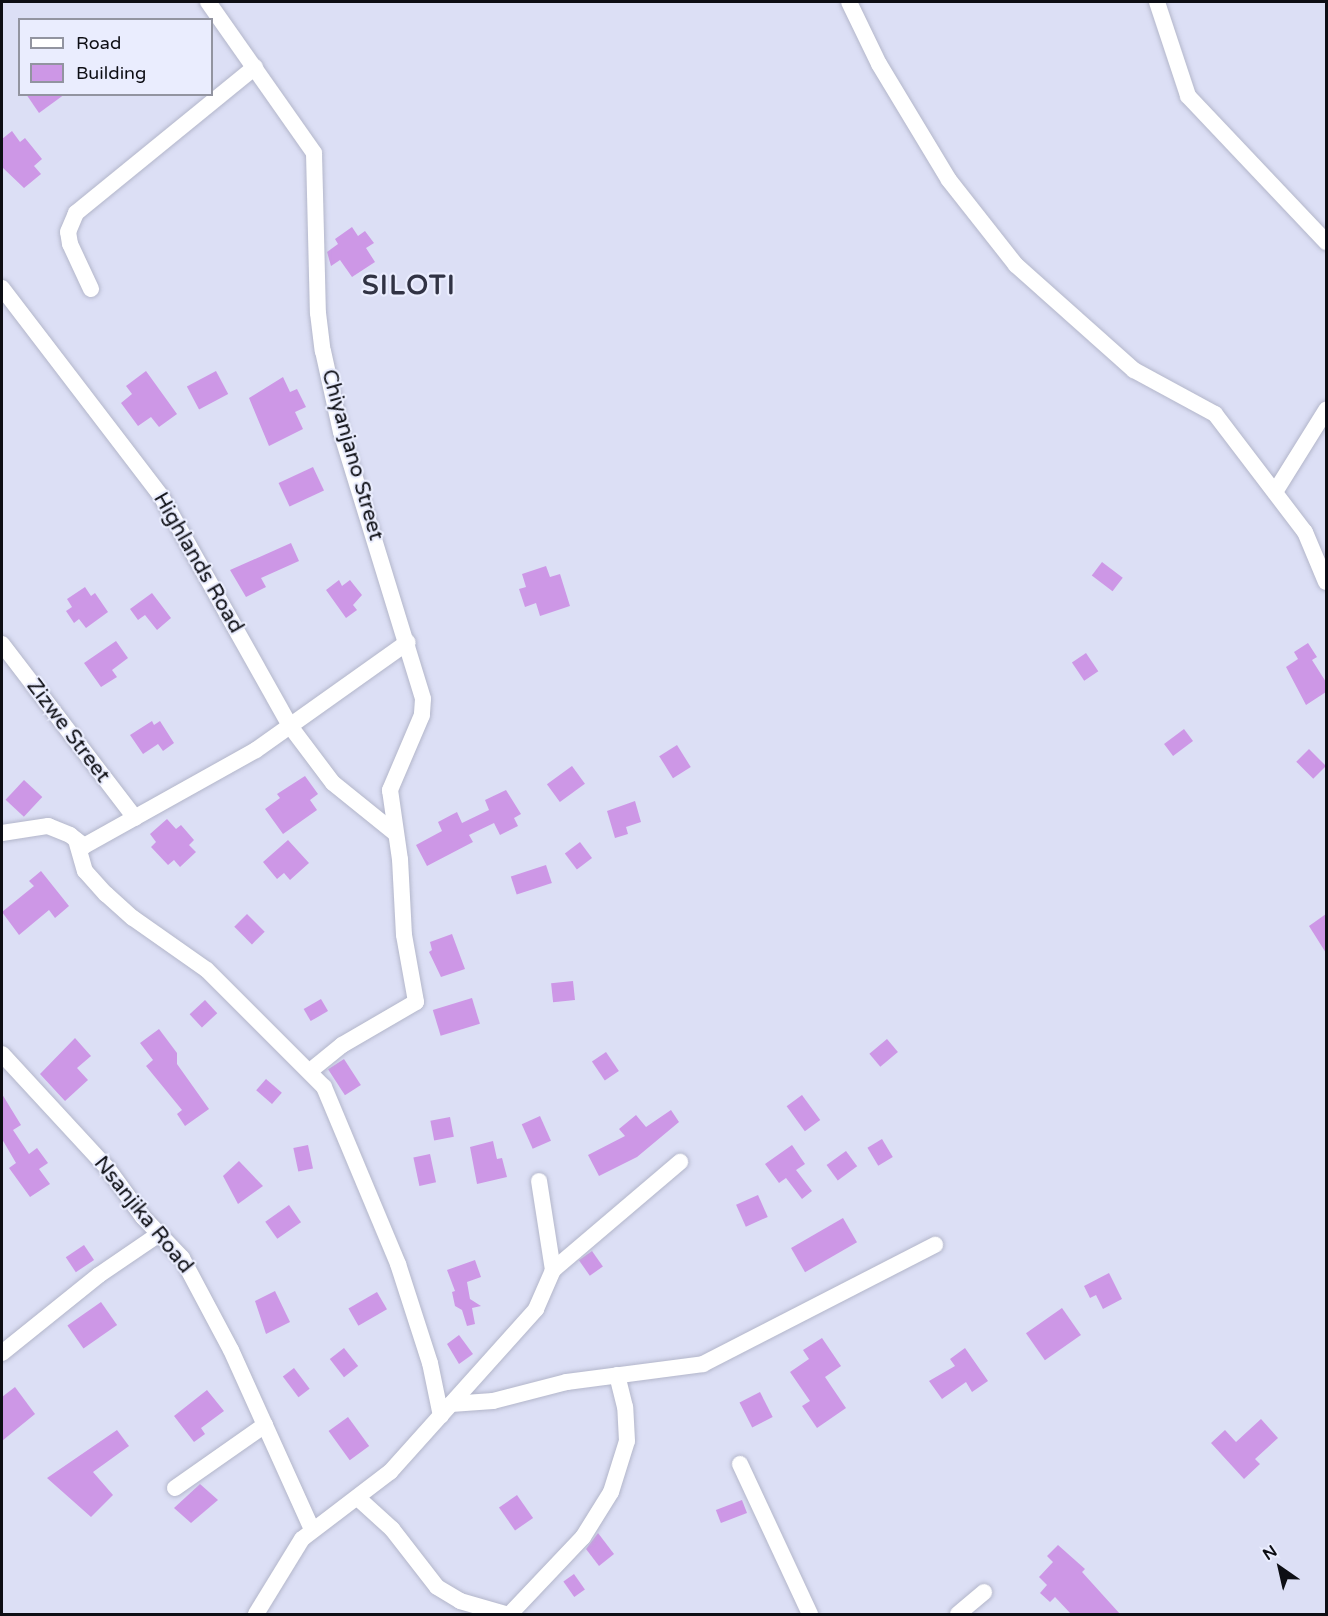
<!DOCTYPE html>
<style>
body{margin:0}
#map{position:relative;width:1328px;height:1616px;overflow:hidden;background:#dcdff5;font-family:"Varela Round",sans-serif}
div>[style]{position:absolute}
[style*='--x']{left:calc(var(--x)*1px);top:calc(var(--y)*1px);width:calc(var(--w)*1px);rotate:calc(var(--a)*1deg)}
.building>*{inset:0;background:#cd97e6;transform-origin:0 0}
.roads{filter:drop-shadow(0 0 2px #b3b6ca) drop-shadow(0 0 2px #b3b6ca)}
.minor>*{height:16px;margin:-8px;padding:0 8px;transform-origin:8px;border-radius:8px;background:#fff}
span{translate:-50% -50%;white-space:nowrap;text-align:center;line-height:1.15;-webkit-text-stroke:4.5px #eaedfe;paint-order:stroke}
.street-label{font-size:21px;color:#0d0e14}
.district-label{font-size:27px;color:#313344;font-weight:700;letter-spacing:1.5px}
.frame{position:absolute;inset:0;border:3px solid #0d0e14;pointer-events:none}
.legend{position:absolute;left:18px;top:18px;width:195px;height:78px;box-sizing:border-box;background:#eaedfe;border:2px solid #9294a0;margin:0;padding:8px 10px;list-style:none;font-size:18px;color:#0d0e14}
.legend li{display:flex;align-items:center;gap:12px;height:30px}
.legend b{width:30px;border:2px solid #9294a0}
.north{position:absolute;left:1250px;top:1538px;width:60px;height:60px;-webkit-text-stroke:4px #eaedfe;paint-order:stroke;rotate:326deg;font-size:16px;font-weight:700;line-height:24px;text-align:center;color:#0d0e14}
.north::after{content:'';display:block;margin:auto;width:21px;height:27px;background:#0d0e14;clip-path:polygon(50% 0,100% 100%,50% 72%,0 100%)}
</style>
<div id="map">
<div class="building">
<div style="clip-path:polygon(26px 94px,65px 94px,39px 113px)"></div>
<div style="clip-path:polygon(12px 131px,20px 142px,25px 138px,42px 159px,34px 166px,41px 174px,24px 188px,2px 167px,2px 139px)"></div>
<div style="clip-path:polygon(352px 227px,358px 236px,365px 231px,374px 243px,366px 248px,375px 262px,352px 277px,340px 260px,331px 266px,327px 252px,338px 244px,335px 239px)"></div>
<div style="clip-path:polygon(146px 371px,177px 414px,159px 427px,151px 417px,138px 426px,121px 403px,132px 394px,126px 386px)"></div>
<div style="left:216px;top:371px;width:26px;height:33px;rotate:62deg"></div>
<div style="clip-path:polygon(283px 377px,290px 392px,297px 389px,306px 407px,295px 412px,303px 429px,269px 446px,249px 398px)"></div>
<div style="left:313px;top:467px;width:26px;height:38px;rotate:65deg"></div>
<div style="clip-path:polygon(291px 543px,299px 561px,261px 578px,266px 587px,246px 597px,230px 570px)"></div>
<div style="left:1102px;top:562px;width:26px;height:17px;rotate:37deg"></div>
<div style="clip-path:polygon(546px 566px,550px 577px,560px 574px,570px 606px,540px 616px,536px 603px,525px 607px,519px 589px,526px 587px,522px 574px)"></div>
<div style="clip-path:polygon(339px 580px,342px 586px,350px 580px,362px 595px,353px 605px,357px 610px,346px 618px,326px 590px)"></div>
<div style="clip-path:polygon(85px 587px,91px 596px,95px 593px,108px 612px,86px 628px,79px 619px,74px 623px,66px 611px,72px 607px,67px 599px)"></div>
<div style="clip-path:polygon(152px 593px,171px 618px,157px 630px,145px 615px,138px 620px,130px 609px)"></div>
<div style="clip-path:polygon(116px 641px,128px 658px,112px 670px,117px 677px,101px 687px,84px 663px)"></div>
<div style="clip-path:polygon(1308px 643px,1317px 657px,1312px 660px,1326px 682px,1326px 692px,1306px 705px,1286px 667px,1298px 659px,1294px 652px)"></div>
<div style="left:1086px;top:653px;width:22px;height:17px;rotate:56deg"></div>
<div style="clip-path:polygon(152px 721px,154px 725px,160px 721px,174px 743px,163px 751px,158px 744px,143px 754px,130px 735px)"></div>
<div style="left:1184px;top:729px;width:15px;height:25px;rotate:53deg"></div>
<div style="left:677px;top:745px;width:26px;height:21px;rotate:58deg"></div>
<div style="left:1309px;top:749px;width:24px;height:18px;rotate:45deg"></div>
<div style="left:572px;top:766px;width:22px;height:31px;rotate:54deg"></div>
<div style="clip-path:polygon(305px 776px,318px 794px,310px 800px,317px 810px,283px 834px,265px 809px,280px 798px,277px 794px)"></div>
<div style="left:24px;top:780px;width:25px;height:27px;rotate:43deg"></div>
<div style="clip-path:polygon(506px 790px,521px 814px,514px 818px,518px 826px,500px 835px,494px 823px,469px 835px,473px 842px,427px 866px,416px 845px,442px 831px,438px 822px,457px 812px,462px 823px,489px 810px,485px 800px)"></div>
<div style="clip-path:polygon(635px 801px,641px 822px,626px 827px,628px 834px,615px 838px,607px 811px)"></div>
<div style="clip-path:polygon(167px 819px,176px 829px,181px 825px,194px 840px,189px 845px,196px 852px,180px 867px,174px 860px,168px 865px,151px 847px,156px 842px,150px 834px)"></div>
<div style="clip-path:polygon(288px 840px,309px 863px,290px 880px,284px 873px,277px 879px,263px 862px)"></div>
<div style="left:580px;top:842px;width:20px;height:19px;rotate:53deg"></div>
<div style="left:546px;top:865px;width:19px;height:37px;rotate:72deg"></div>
<div style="clip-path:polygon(41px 871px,69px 906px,55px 918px,49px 910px,19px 935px,2px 912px,34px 886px,29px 881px)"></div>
<div style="left:247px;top:914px;width:25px;height:18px;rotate:45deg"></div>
<div style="clip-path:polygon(1326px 914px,1326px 953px,1309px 926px)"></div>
<div style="clip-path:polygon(452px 934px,465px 969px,441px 977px,429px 952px,432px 950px,430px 942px)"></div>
<div style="left:573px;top:981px;width:19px;height:22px;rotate:84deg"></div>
<div style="left:472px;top:998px;width:27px;height:41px;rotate:73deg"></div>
<div style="left:321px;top:999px;width:14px;height:20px;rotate:60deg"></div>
<div style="left:205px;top:1000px;width:18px;height:21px;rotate:47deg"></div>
<div style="clip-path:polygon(159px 1029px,177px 1053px,177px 1064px,209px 1109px,185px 1126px,177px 1114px,182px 1110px,146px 1066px,153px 1060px,140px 1043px)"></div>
<div style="clip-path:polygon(75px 1038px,91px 1056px,77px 1068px,88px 1080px,65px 1101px,40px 1074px)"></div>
<div style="left:887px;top:1039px;width:17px;height:23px;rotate:50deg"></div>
<div style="left:606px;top:1052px;width:23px;height:17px;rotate:56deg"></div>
<div style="left:344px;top:1059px;width:31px;height:19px;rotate:57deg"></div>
<div style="left:266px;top:1079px;width:21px;height:15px;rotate:41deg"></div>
<div style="clip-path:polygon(2px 1094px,21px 1125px,13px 1130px,29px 1154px,37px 1148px,48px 1163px,39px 1169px,50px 1184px,30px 1197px,9px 1168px,16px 1163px,2px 1139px)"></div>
<div style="left:802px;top:1095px;width:31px;height:19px;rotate:54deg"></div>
<div style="clip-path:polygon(671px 1110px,679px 1122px,637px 1157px,599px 1176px,588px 1155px,625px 1136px,619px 1129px,636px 1115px,646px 1127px)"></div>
<div style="left:540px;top:1116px;width:27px;height:20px;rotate:66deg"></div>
<div style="left:450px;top:1117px;width:20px;height:20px;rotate:79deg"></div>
<div style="left:882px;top:1139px;width:21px;height:17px;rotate:59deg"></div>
<div style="clip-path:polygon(493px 1141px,497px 1159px,502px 1158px,507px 1177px,477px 1184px,470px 1147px)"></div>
<div style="left:308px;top:1145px;width:24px;height:15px;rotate:78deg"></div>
<div style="clip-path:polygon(792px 1145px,805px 1164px,796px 1170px,812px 1191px,802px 1199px,786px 1178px,779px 1183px,765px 1164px)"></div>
<div style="left:846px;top:1151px;width:19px;height:24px;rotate:54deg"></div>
<div style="left:430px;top:1154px;width:29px;height:17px;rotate:78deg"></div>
<div style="clip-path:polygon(239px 1161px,263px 1186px,238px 1204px,223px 1176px)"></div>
<div style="left:758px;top:1195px;width:24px;height:24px;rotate:66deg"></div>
<div style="left:289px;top:1205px;width:21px;height:29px;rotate:55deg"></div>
<div style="left:843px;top:1218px;width:28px;height:60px;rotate:60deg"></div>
<div style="left:84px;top:1245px;width:18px;height:22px;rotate:56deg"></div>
<div style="left:592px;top:1251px;width:19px;height:16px;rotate:55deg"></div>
<div style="clip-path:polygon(475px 1260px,481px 1277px,467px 1282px,470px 1299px,481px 1306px,472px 1308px,475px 1324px,467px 1326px,462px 1310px,455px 1306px,452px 1292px,455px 1291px,447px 1270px)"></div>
<div style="clip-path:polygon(1109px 1273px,1122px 1299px,1103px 1309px,1096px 1295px,1090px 1298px,1084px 1286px)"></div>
<div style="clip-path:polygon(275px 1291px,290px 1322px,266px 1334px,255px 1301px)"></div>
<div style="left:377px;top:1292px;width:20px;height:33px;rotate:60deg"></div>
<div style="left:101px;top:1302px;width:28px;height:41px;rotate:55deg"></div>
<div style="left:1062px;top:1308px;width:33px;height:44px;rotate:55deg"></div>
<div style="clip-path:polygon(459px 1335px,473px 1354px,459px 1364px,447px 1344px)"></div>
<div style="clip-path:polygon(822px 1338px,841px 1366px,825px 1377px,846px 1408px,817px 1428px,802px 1406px,810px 1401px,790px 1372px,809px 1359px,803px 1350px)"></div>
<div style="left:344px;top:1348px;width:23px;height:18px;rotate:52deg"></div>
<div style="clip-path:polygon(965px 1348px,988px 1381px,972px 1392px,966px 1382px,942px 1399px,929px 1381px,955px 1366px,950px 1359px)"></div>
<div style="left:294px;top:1368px;width:26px;height:14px;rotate:53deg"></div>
<div style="clip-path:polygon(15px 1387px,35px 1414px,2px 1441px,2px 1397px)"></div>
<div style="clip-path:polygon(207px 1390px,224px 1411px,201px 1428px,205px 1434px,194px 1442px,174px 1416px)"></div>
<div style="left:760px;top:1392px;width:28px;height:23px;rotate:63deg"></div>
<div style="left:348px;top:1417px;width:36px;height:24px;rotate:54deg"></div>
<div style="clip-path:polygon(1261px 1419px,1278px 1438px,1255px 1459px,1260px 1464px,1244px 1479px,1211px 1443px,1225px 1430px,1236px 1442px)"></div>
<div style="clip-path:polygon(117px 1430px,129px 1446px,93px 1472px,113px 1495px,91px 1517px,47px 1478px)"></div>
<div style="clip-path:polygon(200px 1484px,218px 1500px,191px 1523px,174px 1508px)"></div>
<div style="left:517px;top:1495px;width:28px;height:22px;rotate:55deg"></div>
<div style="left:742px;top:1500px;width:14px;height:28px;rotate:69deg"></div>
<div style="clip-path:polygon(598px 1533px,614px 1554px,599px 1566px,586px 1549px)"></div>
<div style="clip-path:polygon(1058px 1545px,1085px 1569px,1082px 1572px,1120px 1614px,1071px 1614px,1055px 1597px,1050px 1602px,1040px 1593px,1047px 1585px,1039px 1577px,1053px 1562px,1047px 1556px)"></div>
<div style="left:574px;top:1574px;width:19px;height:13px;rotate:55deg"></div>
</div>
<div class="roads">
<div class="minor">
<div style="--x:208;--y:2;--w:184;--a:54.9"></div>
<div style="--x:314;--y:153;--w:160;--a:88.6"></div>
<div style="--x:318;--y:313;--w:38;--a:83"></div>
<div style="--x:323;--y:351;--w:83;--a:77.5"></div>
<div style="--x:341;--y:432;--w:279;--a:72.9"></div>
<div style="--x:423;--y:699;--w:16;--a:94"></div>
<div style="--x:422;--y:715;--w:82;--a:113.1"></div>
<div style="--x:390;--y:790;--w:70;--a:81.8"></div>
<div style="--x:400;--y:859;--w:76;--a:87"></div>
<div style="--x:404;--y:935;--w:68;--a:79.8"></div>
<div style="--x:416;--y:1002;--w:86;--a:149.8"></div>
<div style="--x:342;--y:1045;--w:41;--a:140.9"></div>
<div style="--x:849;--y:2;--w:69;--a:64.2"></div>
<div style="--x:879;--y:64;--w:135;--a:58.9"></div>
<div style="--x:949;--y:180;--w:108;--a:51.8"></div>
<div style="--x:1016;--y:265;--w:158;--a:41.7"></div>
<div style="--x:1134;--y:370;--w:92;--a:28.5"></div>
<div style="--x:1215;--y:414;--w:148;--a:52.7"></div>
<div style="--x:1305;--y:532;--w:54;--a:67.2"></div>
<div style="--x:1157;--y:2;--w:99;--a:71.7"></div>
<div style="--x:1188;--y:96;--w:201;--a:46.6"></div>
<div style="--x:2;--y:288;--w:262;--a:52.6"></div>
<div style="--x:161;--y:496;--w:264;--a:60.7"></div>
<div style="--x:290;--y:726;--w:71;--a:53"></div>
<div style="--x:333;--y:783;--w:80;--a:38.9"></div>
<div style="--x:91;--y:289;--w:50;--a:-115"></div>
<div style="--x:70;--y:244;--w:12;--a:-99"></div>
<div style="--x:68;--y:232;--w:21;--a:-67"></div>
<div style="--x:76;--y:213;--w:231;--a:-39.2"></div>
<div style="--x:1275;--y:492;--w:97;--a:-58.1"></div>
<div style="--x:2;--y:644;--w:219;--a:52.6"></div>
<div style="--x:2;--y:833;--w:47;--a:-8.7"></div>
<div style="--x:48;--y:826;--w:24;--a:22"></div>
<div style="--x:70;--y:835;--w:18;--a:38"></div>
<div style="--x:84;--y:846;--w:197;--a:-29.2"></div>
<div style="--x:256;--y:750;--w:186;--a:-35.4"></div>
<div style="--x:76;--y:840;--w:32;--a:74"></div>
<div style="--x:85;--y:871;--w:31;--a:48"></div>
<div style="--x:106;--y:894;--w:36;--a:42"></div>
<div style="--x:133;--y:918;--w:90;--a:35.1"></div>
<div style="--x:207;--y:970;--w:165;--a:45"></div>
<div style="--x:324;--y:1087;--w:192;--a:67.3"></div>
<div style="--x:398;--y:1264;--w:104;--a:72.1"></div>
<div style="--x:430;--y:1363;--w:54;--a:78.3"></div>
<div style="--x:2;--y:1054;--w:156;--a:47.3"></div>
<div style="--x:108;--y:1169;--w:59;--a:53.9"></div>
<div style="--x:143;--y:1217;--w:57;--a:46.4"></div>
<div style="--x:182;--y:1258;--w:104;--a:62"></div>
<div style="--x:231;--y:1350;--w:196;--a:65.7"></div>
<div style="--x:553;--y:1270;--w:167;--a:-40.4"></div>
<div style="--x:2;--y:1353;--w:124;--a:-38.8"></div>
<div style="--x:99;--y:1275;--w:73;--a:-34.3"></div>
<div style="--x:451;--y:1404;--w:42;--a:-4.1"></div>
<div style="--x:493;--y:1401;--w:76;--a:-14.4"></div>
<div style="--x:567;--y:1382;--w:137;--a:-7.5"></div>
<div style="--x:703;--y:1364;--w:261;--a:-27.2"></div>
<div style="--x:740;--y:1464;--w:166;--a:65"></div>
<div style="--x:175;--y:1488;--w:110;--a:-35"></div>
<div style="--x:359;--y:1499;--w:45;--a:42.3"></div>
<div style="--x:392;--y:1529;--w:73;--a:52.2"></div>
<div style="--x:437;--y:1587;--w:27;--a:31"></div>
<div style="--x:460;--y:1601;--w:47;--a:16.1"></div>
<div style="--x:256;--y:1614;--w:88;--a:-58.5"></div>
<div style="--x:302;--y:1539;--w:111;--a:-37.3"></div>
<div style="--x:390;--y:1472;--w:219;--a:-48.1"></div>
<div style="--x:536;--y:1309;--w:43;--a:-66.4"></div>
<div style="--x:553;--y:1270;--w:90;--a:-98.9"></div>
<div style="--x:510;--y:1614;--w:106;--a:-46.5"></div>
<div style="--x:583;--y:1537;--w:53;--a:-58.1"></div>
<div style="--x:611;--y:1492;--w:53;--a:-72.6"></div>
<div style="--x:627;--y:1441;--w:34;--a:-93"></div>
<div style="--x:625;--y:1407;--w:33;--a:-104"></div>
<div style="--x:958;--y:1614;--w:34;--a:-40"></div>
</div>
</div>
<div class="street-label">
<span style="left:352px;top:455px;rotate:74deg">Chiyanjano Street</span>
<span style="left:198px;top:563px;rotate:60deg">Highlands Road</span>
<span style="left:68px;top:731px;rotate:53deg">Zizwe Street</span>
<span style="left:143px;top:1215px;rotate:51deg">Nsanjika Road</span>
</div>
<div class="district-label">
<span style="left:409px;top:286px">SILOTI</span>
</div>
<div class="frame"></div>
<ul class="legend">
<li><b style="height:8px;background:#fff"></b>Road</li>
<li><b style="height:16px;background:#cd97e6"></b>Building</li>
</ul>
<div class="north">N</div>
</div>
